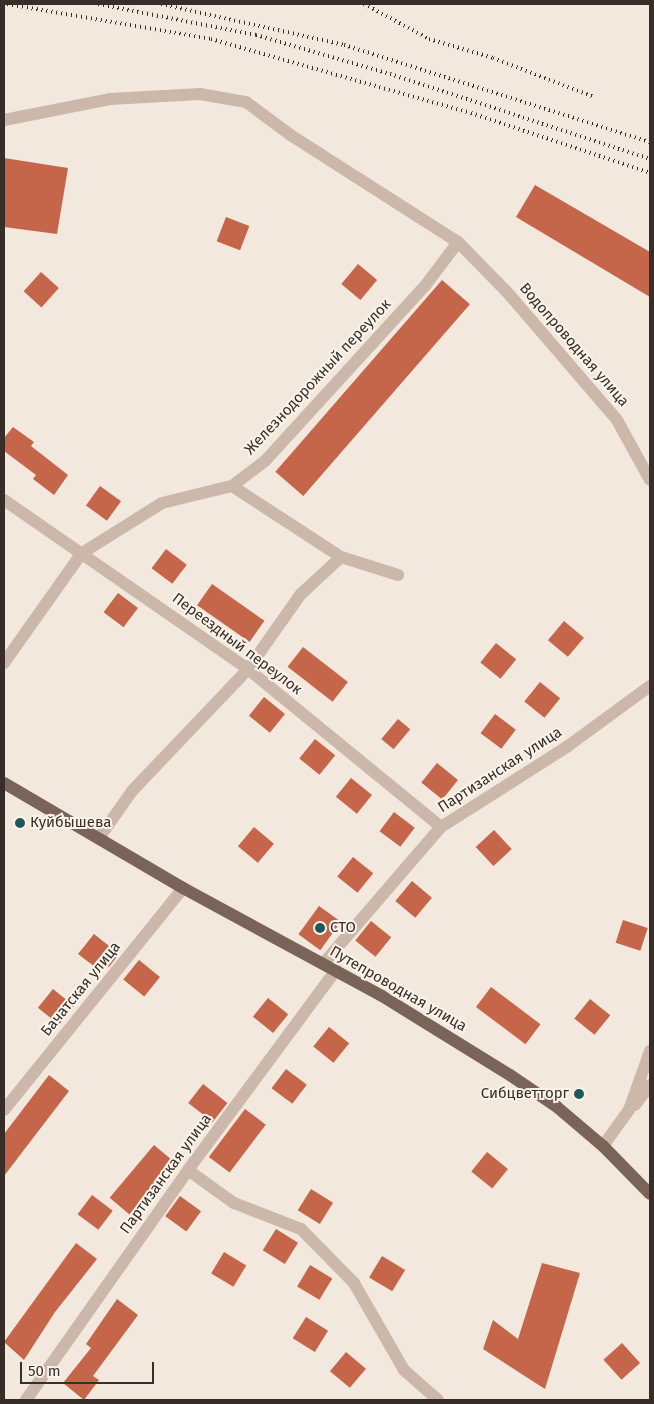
<!DOCTYPE html>
<meta charset="utf-8">
<style>
body{margin:0}
#map{position:relative;width:654px;height:1404px;overflow:hidden;background:#f2e8de;font-family:"Fira Sans",sans-serif}
div>[style]{position:absolute}
[style*='--x']{left:calc(var(--x)*1px);top:calc(var(--y)*1px);width:calc(var(--w)*1px);rotate:calc(var(--a)*1deg)}
.building>*{inset:0;background:#c56549;transform-origin:0 0}
.minor>*{height:12px;margin:-6px;padding:0 6px;transform-origin:6px;border-radius:6px;background:#cbb8aa}
.major>*{height:12px;margin:-6px;padding:0 6px;transform-origin:6px;border-radius:6px;background:#7a645a}
.rail>*{height:4px;margin-top:-2px;transform-origin:0;background:repeating-linear-gradient(90deg,#382e29 0 1px,transparent 0 5px)}
.dots>*{width:14px;height:14px;translate:-50% -50%;box-sizing:border-box;border:2px solid #faf3ea;border-radius:50%}
span{translate:-50% -50%;white-space:nowrap;text-align:center;line-height:1.15;-webkit-text-stroke:4px #faf3ea;paint-order:stroke}
.street-label{font-size:15px;color:#382e29}
.poi-label{font-size:15px;color:#382e29}
.left{translate:0 -50%;text-align:left}
.right{translate:-100% -50%;text-align:right}
.frame{position:absolute;inset:0;border:5px solid #382e29;pointer-events:none}
.scale{position:absolute;left:20px;top:1362px;width:134px;height:22px;box-sizing:border-box;border:2px solid #382e29;border-top:0;padding-left:6px;font-size:15px;line-height:18px;white-space:nowrap;color:#382e29;-webkit-text-stroke:4px #faf3ea;paint-order:stroke}
</style>
<div id="map">
<div class="building">
<div style="clip-path:polygon(4px 158px,68px 168px,57px 234px,4px 227px)"></div>
<div style="clip-path:polygon(535px 185px,650px 252px,650px 297px,516px 217px)"></div>
<div style="left:226px;top:217px;width:25px;height:26px;rotate:21deg"></div>
<div style="left:358px;top:264px;width:25px;height:26px;rotate:40deg"></div>
<div style="left:41px;top:272px;width:24px;height:26px;rotate:42deg"></div>
<div style="left:442px;top:280px;width:37px;height:254px;rotate:41deg"></div>
<div style="clip-path:polygon(13px 427px,34px 442px,31px 446px,68px 475px,54px 495px,33px 479px,36px 475px,4px 451px,4px 438px)"></div>
<div style="left:100px;top:486px;width:26px;height:24px;rotate:36deg"></div>
<div style="left:166px;top:549px;width:26px;height:24px;rotate:37deg"></div>
<div style="left:212px;top:584px;width:64px;height:26px;rotate:35deg"></div>
<div style="left:118px;top:593px;width:25px;height:24px;rotate:37deg"></div>
<div style="left:564px;top:621px;width:26px;height:25px;rotate:40deg"></div>
<div style="left:496px;top:643px;width:26px;height:25px;rotate:39deg"></div>
<div style="left:303px;top:647px;width:57px;height:25px;rotate:38deg"></div>
<div style="left:540px;top:682px;width:26px;height:25px;rotate:39deg"></div>
<div style="left:264px;top:697px;width:27px;height:24px;rotate:39deg"></div>
<div style="left:495px;top:714px;width:26px;height:24px;rotate:37deg"></div>
<div style="left:398px;top:719px;width:16px;height:26px;rotate:40deg"></div>
<div style="left:315px;top:739px;width:26px;height:25px;rotate:39deg"></div>
<div style="left:437px;top:763px;width:27px;height:25px;rotate:39deg"></div>
<div style="left:351px;top:778px;width:27px;height:24px;rotate:39deg"></div>
<div style="left:394px;top:812px;width:26px;height:24px;rotate:37deg"></div>
<div style="left:254px;top:827px;width:26px;height:25px;rotate:40deg"></div>
<div style="left:494px;top:830px;width:26px;height:25px;rotate:47deg"></div>
<div style="left:353px;top:857px;width:26px;height:25px;rotate:39deg"></div>
<div style="left:412px;top:881px;width:26px;height:26px;rotate:40deg"></div>
<div style="left:319px;top:906px;width:27px;height:35px;rotate:36deg"></div>
<div style="left:623px;top:920px;width:26px;height:24px;rotate:18deg"></div>
<div style="left:371px;top:921px;width:26px;height:25px;rotate:39deg"></div>
<div style="clip-path:polygon(94px 934px,119px 954px,109px 967px,104px 964px,99px 970px,78px 954px)"></div>
<div style="left:139px;top:960px;width:27px;height:25px;rotate:39deg"></div>
<div style="left:491px;top:987px;width:62px;height:25px;rotate:37deg"></div>
<div style="left:53px;top:989px;width:27px;height:24px;rotate:39deg"></div>
<div style="left:268px;top:998px;width:26px;height:24px;rotate:39deg"></div>
<div style="left:590px;top:999px;width:26px;height:25px;rotate:39deg"></div>
<div style="left:329px;top:1027px;width:26px;height:25px;rotate:39deg"></div>
<div style="left:286px;top:1069px;width:26px;height:24px;rotate:37deg"></div>
<div style="clip-path:polygon(49px 1075px,69px 1091px,4px 1176px,4px 1134px)"></div>
<div style="left:203px;top:1084px;width:31px;height:24px;rotate:38deg"></div>
<div style="left:245px;top:1109px;width:26px;height:60px;rotate:37deg"></div>
<div style="left:154px;top:1145px;width:26px;height:69px;rotate:40deg"></div>
<div style="left:487px;top:1152px;width:27px;height:25px;rotate:39deg"></div>
<div style="left:311px;top:1189px;width:26px;height:25px;rotate:32deg"></div>
<div style="left:92px;top:1195px;width:26px;height:24px;rotate:37deg"></div>
<div style="left:180px;top:1196px;width:26px;height:25px;rotate:36deg"></div>
<div style="left:276px;top:1229px;width:26px;height:25px;rotate:32deg"></div>
<div style="clip-path:polygon(76px 1243px,97px 1259px,55px 1312px,24px 1360px,4px 1342px)"></div>
<div style="left:224px;top:1252px;width:26px;height:25px;rotate:31deg"></div>
<div style="left:382px;top:1256px;width:27px;height:25px;rotate:31deg"></div>
<div style="clip-path:polygon(542px 1263px,580px 1273px,545px 1389px,483px 1349px,493px 1320px,518px 1339px)"></div>
<div style="left:310px;top:1265px;width:26px;height:25px;rotate:31deg"></div>
<div style="clip-path:polygon(117px 1299px,138px 1315px,93px 1376px,99px 1380px,84px 1400px,63px 1383px,91px 1348px,86px 1344px)"></div>
<div style="left:306px;top:1317px;width:26px;height:25px;rotate:32deg"></div>
<div style="left:622px;top:1343px;width:27px;height:25px;rotate:48deg"></div>
<div style="left:346px;top:1352px;width:26px;height:25px;rotate:40deg"></div>
</div>
<div class="minor">
<div style="--x:4;--y:120;--w:108;--a:-11.2"></div>
<div style="--x:110;--y:99;--w:90;--a:-3.2"></div>
<div style="--x:200;--y:94;--w:47;--a:9.9"></div>
<div style="--x:246;--y:102;--w:57;--a:36.5"></div>
<div style="--x:292;--y:136;--w:197;--a:32.6"></div>
<div style="--x:458;--y:242;--w:70;--a:45.6"></div>
<div style="--x:507;--y:292;--w:169;--a:49.3"></div>
<div style="--x:617;--y:420;--w:68;--a:61.2"></div>
<div style="--x:232;--y:486;--w:130;--a:33.1"></div>
<div style="--x:341;--y:557;--w:60;--a:17.5"></div>
<div style="--x:4;--y:500;--w:297;--a:34.7"></div>
<div style="--x:248;--y:669;--w:249;--a:39.3"></div>
<div style="--x:4;--y:663;--w:135;--a:-54.7"></div>
<div style="--x:82;--y:553;--w:94;--a:-32"></div>
<div style="--x:162;--y:503;--w:72;--a:-13.7"></div>
<div style="--x:232;--y:486;--w:41;--a:-37.1"></div>
<div style="--x:265;--y:461;--w:237;--a:-47.6"></div>
<div style="--x:425;--y:286;--w:55;--a:-53.1"></div>
<div style="--x:99;--y:838;--w:57;--a:-54.9"></div>
<div style="--x:132;--y:791;--w:168;--a:-46.4"></div>
<div style="--x:248;--y:669;--w:92;--a:-54.8"></div>
<div style="--x:301;--y:594;--w:54;--a:-42.8"></div>
<div style="--x:323;--y:964;--w:181;--a:-49.3"></div>
<div style="--x:441;--y:827;--w:151;--a:-32.5"></div>
<div style="--x:568;--y:746;--w:102;--a:-36.2"></div>
<div style="--x:635;--y:1105;--w:25;--a:-53"></div>
<div style="--x:4;--y:1110;--w:285;--a:-51.1"></div>
<div style="--x:603;--y:1146;--w:44;--a:-54.2"></div>
<div style="--x:629;--y:1110;--w:63;--a:-70.4"></div>
<div style="--x:188;--y:1170;--w:57;--a:35.7"></div>
<div style="--x:234;--y:1203;--w:72;--a:21.2"></div>
<div style="--x:301;--y:1229;--w:76;--a:45.5"></div>
<div style="--x:354;--y:1283;--w:100;--a:60.1"></div>
<div style="--x:404;--y:1370;--w:45;--a:41.4"></div>
<div style="--x:26;--y:1400;--w:281;--a:-54.8"></div>
<div style="--x:188;--y:1170;--w:249;--a:-53.5"></div>
</div>
<div class="major">
<div style="--x:4;--y:783;--w:208;--a:30.4"></div>
<div style="--x:183;--y:888;--w:226;--a:28.5"></div>
<div style="--x:382;--y:996;--w:150;--a:31.7"></div>
<div style="--x:510;--y:1075;--w:57;--a:34.2"></div>
<div style="--x:557;--y:1107;--w:60;--a:40.3"></div>
<div style="--x:603;--y:1146;--w:67;--a:45.6"></div>
</div>
<div class="rail">
<div style="--x:7;--y:4;--w:207;--a:9.7"></div>
<div style="--x:211;--y:39;--w:270;--a:15.9"></div>
<div style="--x:471;--y:113;--w:189;--a:18.5"></div>
<div style="--x:98;--y:4;--w:161;--a:11.1"></div>
<div style="--x:256;--y:35;--w:140;--a:16.2"></div>
<div style="--x:390;--y:74;--w:274;--a:18.1"></div>
<div style="--x:161;--y:4;--w:188;--a:12.6"></div>
<div style="--x:344;--y:45;--w:321;--a:17.6"></div>
<div style="--x:364;--y:4;--w:74;--a:28.3"></div>
<div style="--x:429;--y:39;--w:67;--a:16.5"></div>
<div style="--x:493;--y:58;--w:108;--a:21.1"></div>
</div>
<div class="dots">
<div style="left:20px;top:823px;background:#1f575a"></div>
<div style="left:320px;top:928px;background:#1f575a"></div>
<div style="left:579px;top:1094px;background:#1f575a"></div>
</div>
<div class="street-label">
<span style="left:574px;top:345px;rotate:49deg">Водопроводная улица</span>
<span style="left:318px;top:377px;rotate:-47deg">Железнодорожный переулок</span>
<span style="left:237px;top:644px;rotate:37deg">Переездный переулок</span>
<span style="left:500px;top:770px;rotate:-33deg">Партизанская улица</span>
<span style="left:81px;top:989px;rotate:-51deg">Бачатская улица</span>
<span style="left:398px;top:989px;rotate:30deg">Путепроводная улица</span>
<span style="left:166px;top:1174px;rotate:-54deg">Партизанская улица</span>
</div>
<div class="poi-label">
<span class="left" style="left:30px;top:823px">Куйбышева</span>
<span class="left" style="left:330px;top:928px">СТО</span>
<span class="right" style="left:569px;top:1094px">Сибцветторг</span>
</div>
<div class="frame"></div>
<div class="scale">50 m</div>
</div>
